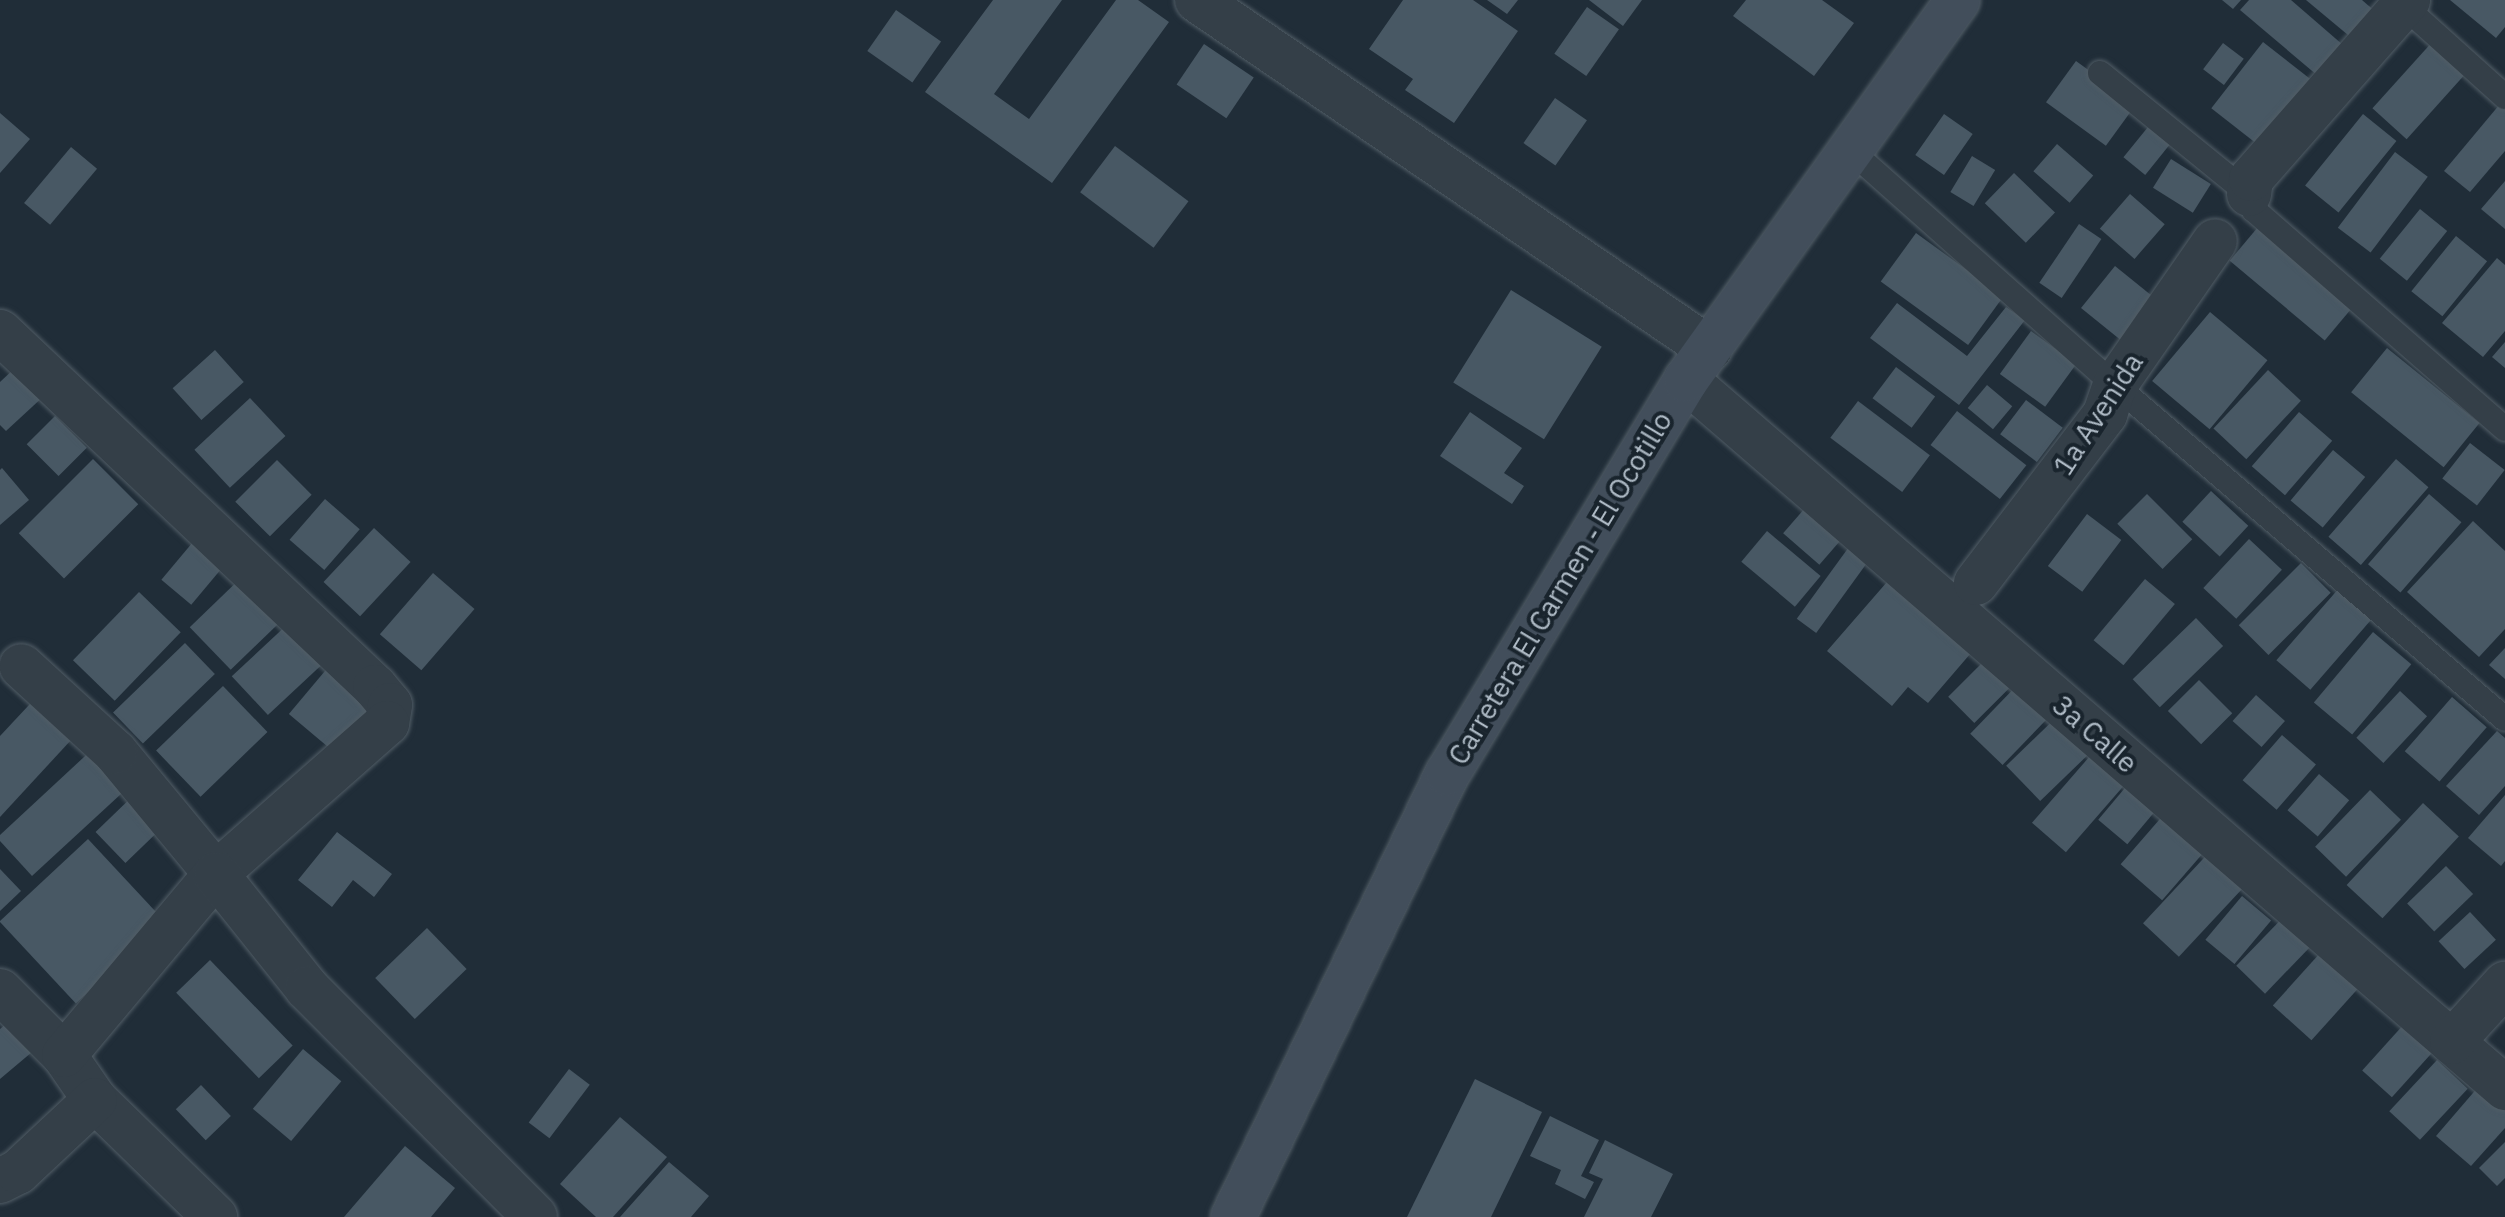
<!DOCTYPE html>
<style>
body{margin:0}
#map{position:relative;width:2505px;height:1217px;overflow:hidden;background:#202d38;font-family:"IBM Plex Sans",sans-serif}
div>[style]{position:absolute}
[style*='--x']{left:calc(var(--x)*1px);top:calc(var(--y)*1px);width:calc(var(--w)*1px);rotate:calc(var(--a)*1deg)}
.building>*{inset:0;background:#485864;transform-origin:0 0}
.roads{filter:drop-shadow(0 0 2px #515d66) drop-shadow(0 0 2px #515d66)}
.service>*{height:24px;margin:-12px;padding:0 12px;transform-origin:12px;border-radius:12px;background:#343f48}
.minor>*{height:44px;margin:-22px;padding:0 22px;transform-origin:22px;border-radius:22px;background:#343f48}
.secondary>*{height:44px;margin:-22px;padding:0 22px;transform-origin:22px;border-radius:22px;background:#424e5b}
span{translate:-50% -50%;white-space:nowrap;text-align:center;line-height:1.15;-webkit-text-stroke:8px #19242d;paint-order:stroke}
.street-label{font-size:28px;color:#aebac5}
</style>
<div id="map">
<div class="building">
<div style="clip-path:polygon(993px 0,1062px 0,994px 94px,1029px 119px,1116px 0,1138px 0,1169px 22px,1052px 183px,925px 92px)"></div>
<div style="clip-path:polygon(1403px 0,1473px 0,1518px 31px,1454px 123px,1405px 90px,1413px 79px,1369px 49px)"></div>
<div style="clip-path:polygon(1487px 0,1518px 0,1507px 14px)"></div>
<div style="clip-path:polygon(1589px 0,1642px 0,1623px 26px)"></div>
<div style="clip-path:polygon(1746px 0,1822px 0,1854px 23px,1814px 76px,1733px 16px)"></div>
<div style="clip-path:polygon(2222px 0,2241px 0,2233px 9px)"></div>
<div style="clip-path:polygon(2249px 0,2291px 0,2350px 51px,2324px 81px,2240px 10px)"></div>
<div style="clip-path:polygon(2306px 0,2362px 0,2377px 13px,2354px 40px)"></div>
<div style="clip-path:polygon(2450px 0,2505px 0,2505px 27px,2496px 38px)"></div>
<div style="left:1587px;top:7px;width:39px;height:57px;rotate:35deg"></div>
<div style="left:896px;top:10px;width:55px;height:50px;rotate:35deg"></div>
<div style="left:2434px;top:40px;width:46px;height:92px;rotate:42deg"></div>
<div style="left:2263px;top:42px;width:71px;height:84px;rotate:38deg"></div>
<div style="left:2223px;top:43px;width:26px;height:33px;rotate:37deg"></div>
<div style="left:1204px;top:44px;width:60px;height:49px;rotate:34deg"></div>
<div style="left:2076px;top:61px;width:74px;height:51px;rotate:36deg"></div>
<div style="left:1555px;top:98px;width:39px;height:55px;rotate:35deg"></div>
<div style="clip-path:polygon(2505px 98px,2505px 151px,2470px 192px,2444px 171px)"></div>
<div style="clip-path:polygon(0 113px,30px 139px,0 173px)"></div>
<div style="left:1944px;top:114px;width:35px;height:50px;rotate:35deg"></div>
<div style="left:2363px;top:114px;width:43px;height:92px;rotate:39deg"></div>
<div style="left:2148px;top:127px;width:28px;height:39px;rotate:39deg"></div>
<div style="left:2057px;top:144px;width:48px;height:36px;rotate:41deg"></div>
<div style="left:1115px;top:146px;width:92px;height:58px;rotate:37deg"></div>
<div style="left:71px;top:147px;width:34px;height:73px;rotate:40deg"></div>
<div style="left:2395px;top:152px;width:41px;height:95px;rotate:37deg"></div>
<div style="left:1972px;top:156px;width:27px;height:42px;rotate:31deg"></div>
<div style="left:2171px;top:159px;width:47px;height:34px;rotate:32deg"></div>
<div style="left:2014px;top:173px;width:57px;height:42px;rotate:44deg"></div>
<div style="clip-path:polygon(2505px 181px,2505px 229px,2481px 209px)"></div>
<div style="left:2130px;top:194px;width:46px;height:46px;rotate:41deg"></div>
<div style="left:2420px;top:209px;width:35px;height:64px;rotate:39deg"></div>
<div style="left:2079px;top:224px;width:27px;height:71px;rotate:34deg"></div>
<div style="left:2258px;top:227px;width:124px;height:44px;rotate:40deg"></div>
<div style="left:1916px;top:233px;width:108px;height:60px;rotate:36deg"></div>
<div style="left:2456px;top:236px;width:40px;height:71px;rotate:39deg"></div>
<div style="clip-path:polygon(2497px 258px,2505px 265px,2505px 331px,2483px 357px,2442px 323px)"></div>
<div style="left:2115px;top:266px;width:51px;height:54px;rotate:39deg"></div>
<div style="left:1511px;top:290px;width:107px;height:109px;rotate:32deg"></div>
<div style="clip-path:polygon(1897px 303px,1967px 356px,2006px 307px,2025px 320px,1959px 405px,1870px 338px)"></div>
<div style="left:2210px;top:312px;width:75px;height:90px;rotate:40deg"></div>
<div style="left:2031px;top:331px;width:56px;height:53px;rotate:36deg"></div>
<div style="clip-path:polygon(2505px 342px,2505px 368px,2492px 357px)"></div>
<div style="left:2387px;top:348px;width:119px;height:57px;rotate:39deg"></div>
<div style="left:215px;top:350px;width:43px;height:57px;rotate:48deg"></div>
<div style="clip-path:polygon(18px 365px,45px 395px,6px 431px,0 425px,0 382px)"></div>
<div style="left:1896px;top:367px;width:49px;height:39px;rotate:37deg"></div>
<div style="left:2268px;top:370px;width:45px;height:80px;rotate:43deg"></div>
<div style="left:1987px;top:385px;width:33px;height:30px;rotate:40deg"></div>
<div style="left:250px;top:398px;width:52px;height:76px;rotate:47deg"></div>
<div style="left:2026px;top:400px;width:46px;height:43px;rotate:37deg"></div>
<div style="left:1858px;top:401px;width:90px;height:46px;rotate:37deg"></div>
<div style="left:1957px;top:411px;width:88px;height:43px;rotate:38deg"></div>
<div style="clip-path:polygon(1470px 412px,1522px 448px,1504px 473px,1524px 486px,1512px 504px,1440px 456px)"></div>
<div style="left:2299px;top:412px;width:44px;height:72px;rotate:41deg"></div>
<div style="left:55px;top:416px;width:45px;height:40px;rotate:45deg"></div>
<div style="left:2470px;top:443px;width:44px;height:45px;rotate:38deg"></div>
<div style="left:2333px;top:450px;width:42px;height:66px;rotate:40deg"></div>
<div style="left:93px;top:459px;width:64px;height:105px;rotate:45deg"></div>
<div style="left:2396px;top:459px;width:43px;height:103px;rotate:41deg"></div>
<div style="left:277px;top:460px;width:49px;height:59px;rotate:45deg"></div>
<div style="clip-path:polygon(2px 468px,29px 500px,0 525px,0 470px)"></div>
<div style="left:2211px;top:491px;width:51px;height:42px;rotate:43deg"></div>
<div style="left:2147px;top:494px;width:64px;height:42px;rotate:45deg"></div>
<div style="left:2429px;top:494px;width:43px;height:93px;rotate:41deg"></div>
<div style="left:325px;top:499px;width:46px;height:54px;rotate:41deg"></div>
<div style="left:1812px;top:500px;width:48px;height:44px;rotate:41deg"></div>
<div style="left:2087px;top:514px;width:43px;height:65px;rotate:37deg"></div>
<div style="clip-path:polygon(2473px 521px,2505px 551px,2505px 629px,2479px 657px,2407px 592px)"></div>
<div style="left:374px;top:528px;width:50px;height:74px;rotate:43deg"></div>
<div style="left:1862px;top:529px;width:24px;height:111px;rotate:36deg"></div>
<div style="left:1767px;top:531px;width:70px;height:40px;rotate:40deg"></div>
<div style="left:198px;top:536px;width:39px;height:57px;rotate:40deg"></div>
<div style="left:2249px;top:539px;width:45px;height:67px;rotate:43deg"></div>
<div style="left:2301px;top:563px;width:42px;height:88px;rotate:45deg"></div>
<div style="clip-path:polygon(1900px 567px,1983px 639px,1928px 703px,1908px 687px,1892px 706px,1827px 651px)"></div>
<div style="left:248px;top:571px;width:59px;height:81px;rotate:46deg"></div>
<div style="left:433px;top:573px;width:55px;height:81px;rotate:41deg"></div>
<div style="left:2145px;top:579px;width:39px;height:80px;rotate:40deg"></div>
<div style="left:2340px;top:587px;width:45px;height:97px;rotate:41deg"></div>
<div style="left:139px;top:592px;width:58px;height:95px;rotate:44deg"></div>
<div style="left:2196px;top:618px;width:39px;height:88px;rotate:46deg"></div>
<div style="left:291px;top:621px;width:53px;height:81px;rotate:47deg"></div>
<div style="left:2373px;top:632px;width:50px;height:92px;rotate:40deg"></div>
<div style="left:185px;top:643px;width:43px;height:100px;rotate:46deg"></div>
<div style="clip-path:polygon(2505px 648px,2505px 679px,2489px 665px)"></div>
<div style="left:1992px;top:653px;width:37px;height:62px;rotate:45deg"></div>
<div style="left:330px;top:665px;width:59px;height:64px;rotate:40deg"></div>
<div style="left:2023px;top:679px;width:45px;height:76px;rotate:44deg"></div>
<div style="left:2199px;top:680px;width:47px;height:44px;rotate:45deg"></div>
<div style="left:223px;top:686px;width:64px;height:93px;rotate:46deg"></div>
<div style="clip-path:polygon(43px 690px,84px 726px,0 817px,0 736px)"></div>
<div style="left:2400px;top:691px;width:37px;height:64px;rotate:43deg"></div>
<div style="left:2256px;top:695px;width:39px;height:35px;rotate:42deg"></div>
<div style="left:2452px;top:697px;width:46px;height:72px;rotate:41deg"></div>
<div style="left:2068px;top:706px;width:49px;height:86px;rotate:46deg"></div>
<div style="clip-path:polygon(2497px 731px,2505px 738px,2505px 786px,2479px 815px,2446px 786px)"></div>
<div style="left:2110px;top:733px;width:45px;height:119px;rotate:41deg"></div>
<div style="left:2282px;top:735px;width:45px;height:60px;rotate:41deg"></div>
<div style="clip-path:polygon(98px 744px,134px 782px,32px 876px,0 841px,0 835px)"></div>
<div style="left:2140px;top:770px;width:38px;height:65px;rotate:40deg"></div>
<div style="left:2319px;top:774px;width:40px;height:48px;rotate:41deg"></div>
<div style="left:2370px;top:790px;width:43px;height:79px;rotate:44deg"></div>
<div style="left:138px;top:791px;width:43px;height:59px;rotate:46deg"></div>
<div style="clip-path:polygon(2505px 795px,2505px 861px,2501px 866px,2468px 838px)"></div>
<div style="left:2179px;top:797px;width:55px;height:89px;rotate:41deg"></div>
<div style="left:2423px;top:803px;width:49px;height:112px;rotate:43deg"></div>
<div style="clip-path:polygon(337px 832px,392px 874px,374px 897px,353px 880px,332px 907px,298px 880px)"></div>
<div style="left:88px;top:839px;width:112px;height:121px;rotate:47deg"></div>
<div style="left:2216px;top:845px;width:49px;height:107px;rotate:43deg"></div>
<div style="left:2446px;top:866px;width:39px;height:54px;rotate:46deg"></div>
<div style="clip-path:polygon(0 869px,21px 891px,0 911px)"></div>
<div style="left:2242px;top:896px;width:38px;height:57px;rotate:40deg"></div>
<div style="left:2296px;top:904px;width:40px;height:86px;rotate:44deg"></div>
<div style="left:2470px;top:912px;width:38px;height:43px;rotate:47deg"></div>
<div style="left:427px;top:928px;width:57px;height:72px;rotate:46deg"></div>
<div style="left:2321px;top:952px;width:52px;height:72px;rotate:42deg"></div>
<div style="left:210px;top:960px;width:119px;height:47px;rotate:46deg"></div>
<div style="clip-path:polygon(13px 1018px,38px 1047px,0 1079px,0 1029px)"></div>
<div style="left:2405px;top:1023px;width:40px;height:64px;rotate:42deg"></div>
<div style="left:303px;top:1049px;width:50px;height:78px;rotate:40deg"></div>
<div style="left:2437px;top:1060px;width:42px;height:70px;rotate:43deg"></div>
<div style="left:569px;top:1069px;width:26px;height:67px;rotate:37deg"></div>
<div style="clip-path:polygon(1475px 1079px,1542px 1112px,1491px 1217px,1407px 1217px)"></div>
<div style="clip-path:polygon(2485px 1079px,2505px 1096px,2505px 1128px,2471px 1166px,2436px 1136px)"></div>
<div style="left:201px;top:1085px;width:43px;height:35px;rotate:46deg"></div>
<div style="clip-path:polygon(1550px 1116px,1599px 1140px,1581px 1176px,1594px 1182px,1585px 1199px,1555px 1184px,1561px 1170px,1530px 1156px)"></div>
<div style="clip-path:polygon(620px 1117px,667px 1157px,613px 1217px,596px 1217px,560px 1184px)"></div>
<div style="clip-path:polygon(1605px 1140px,1673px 1174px,1651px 1217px,1584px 1217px,1603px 1179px,1589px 1173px)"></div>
<div style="clip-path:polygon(2505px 1142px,2505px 1178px,2497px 1186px,2479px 1168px)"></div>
<div style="clip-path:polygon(405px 1146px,455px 1188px,431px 1217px,344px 1217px)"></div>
<div style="clip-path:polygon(669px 1162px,709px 1196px,691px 1217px,620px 1217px)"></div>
</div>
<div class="roads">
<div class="service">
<div style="--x:2404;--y:6;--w:136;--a:42"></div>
<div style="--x:2100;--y:73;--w:192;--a:39.1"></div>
<div style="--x:2249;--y:194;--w:17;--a:73"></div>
<div style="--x:2254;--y:210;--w:333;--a:41.1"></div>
<div style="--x:1851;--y:151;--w:353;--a:41.6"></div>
<div style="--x:2115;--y:385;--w:513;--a:40.58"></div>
</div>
<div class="minor">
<div style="--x:1197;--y:0;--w:620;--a:34.23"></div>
<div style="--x:2249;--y:194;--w:15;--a:-82"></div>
<div style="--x:2251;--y:179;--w:238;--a:-48.7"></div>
<div style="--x:0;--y:332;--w:516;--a:43.43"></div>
<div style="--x:375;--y:687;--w:23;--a:50"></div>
<div style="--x:390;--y:705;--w:18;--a:99"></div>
<div style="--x:387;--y:723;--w:228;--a:138.6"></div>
<div style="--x:216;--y:874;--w:158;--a:-129.6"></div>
<div style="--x:115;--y:752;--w:127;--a:-137.5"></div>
<div style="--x:1686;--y:380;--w:1083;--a:40.84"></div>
<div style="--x:1976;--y:583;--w:213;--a:-52.6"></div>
<div style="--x:2105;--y:414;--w:31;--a:-71"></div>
<div style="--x:2115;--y:385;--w:175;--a:-55.2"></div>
<div style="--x:0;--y:991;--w:91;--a:45"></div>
<div style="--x:64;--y:1055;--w:55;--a:55.4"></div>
<div style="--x:95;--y:1100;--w:168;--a:44.3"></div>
<div style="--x:2452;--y:1042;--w:79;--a:-47.6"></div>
<div style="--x:64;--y:1055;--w:236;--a:-50"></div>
<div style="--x:216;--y:874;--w:146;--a:51.4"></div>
<div style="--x:307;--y:988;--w:323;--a:45.1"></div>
<div style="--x:0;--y:1181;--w:20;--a:-27"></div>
<div style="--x:18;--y:1172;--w:105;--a:-43.1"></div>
</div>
<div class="secondary">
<div style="--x:1233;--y:1217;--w:493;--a:-64.2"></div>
<div style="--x:1448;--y:773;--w:459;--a:-58.8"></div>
<div style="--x:1686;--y:380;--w:467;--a:-54.4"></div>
</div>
</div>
<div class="street-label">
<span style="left:2098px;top:414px;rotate:-57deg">1a Avenida</span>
<span style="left:1560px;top:588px;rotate:-59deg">Carretera El Carmen - El Ocotillo</span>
<span style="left:2095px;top:734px;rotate:41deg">3a Calle</span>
</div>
</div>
